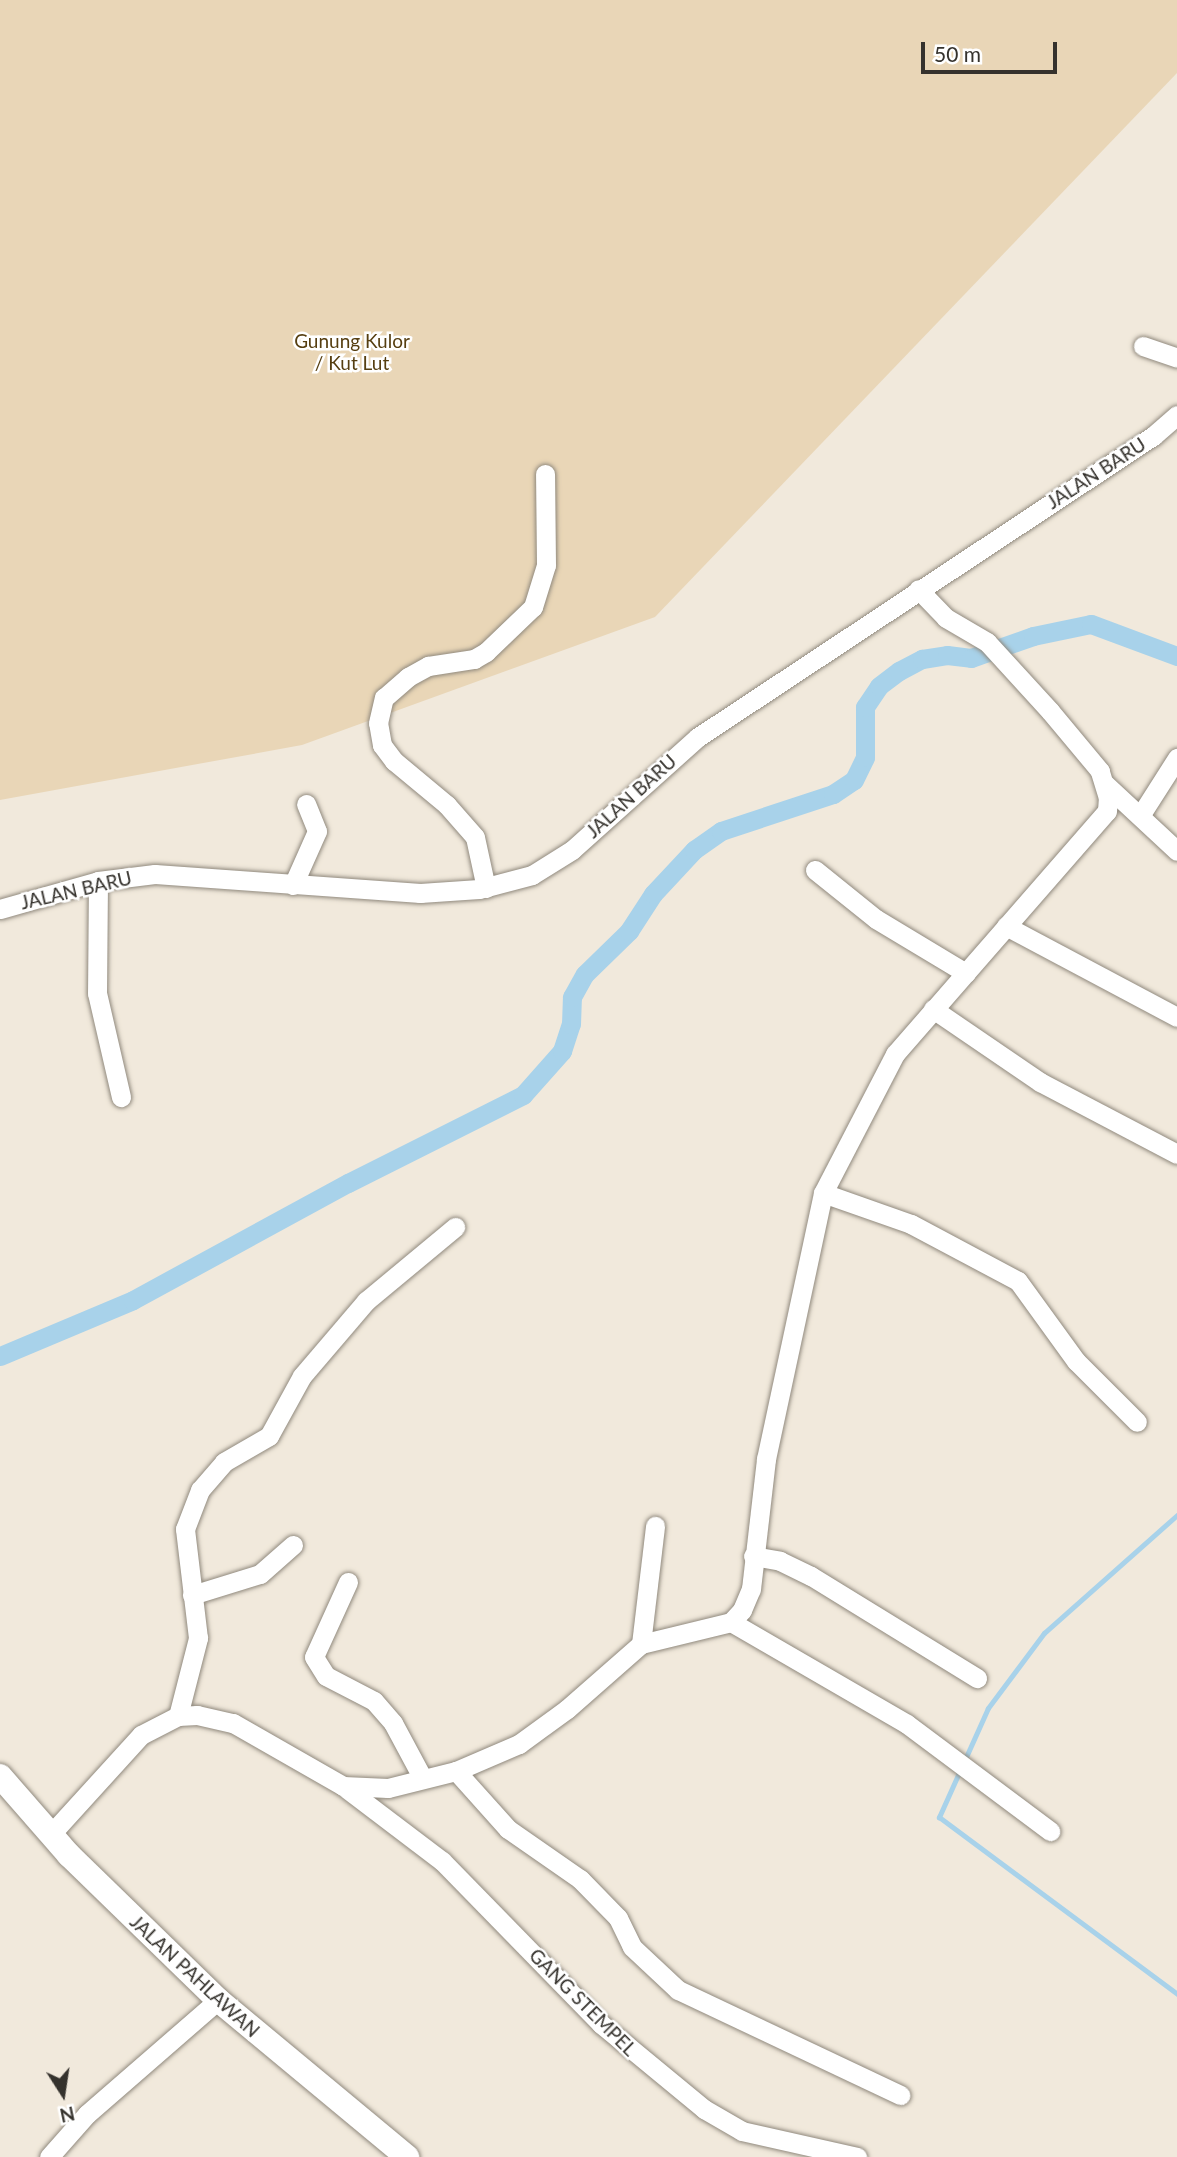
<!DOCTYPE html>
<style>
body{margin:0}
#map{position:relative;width:1177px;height:2157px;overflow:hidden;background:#f1e9dc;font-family:Lato,sans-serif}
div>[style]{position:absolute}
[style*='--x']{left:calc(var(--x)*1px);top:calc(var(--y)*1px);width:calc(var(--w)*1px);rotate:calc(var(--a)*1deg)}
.green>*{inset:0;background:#e9d6b7}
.stream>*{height:5px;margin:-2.5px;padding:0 2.5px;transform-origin:2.5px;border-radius:2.5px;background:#a8d2ea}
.canal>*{height:19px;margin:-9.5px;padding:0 9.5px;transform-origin:9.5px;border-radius:9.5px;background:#a8d2ea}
.roads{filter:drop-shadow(0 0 2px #90897d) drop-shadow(0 0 2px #90897d)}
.minor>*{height:19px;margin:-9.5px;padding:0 9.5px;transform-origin:9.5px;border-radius:9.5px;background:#fff}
.major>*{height:24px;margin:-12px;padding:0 12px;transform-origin:12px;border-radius:12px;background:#fff}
span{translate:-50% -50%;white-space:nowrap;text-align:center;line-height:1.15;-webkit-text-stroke:5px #fff;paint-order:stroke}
.park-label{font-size:19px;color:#563e10}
.street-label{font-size:19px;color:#35322d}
.north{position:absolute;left:28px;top:2059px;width:70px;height:70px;-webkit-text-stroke:5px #fff;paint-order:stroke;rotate:168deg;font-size:19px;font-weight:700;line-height:28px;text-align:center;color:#35322d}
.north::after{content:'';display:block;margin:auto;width:24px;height:32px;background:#35322d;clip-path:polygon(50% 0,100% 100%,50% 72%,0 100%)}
.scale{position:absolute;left:921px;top:42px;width:136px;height:32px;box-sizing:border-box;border:4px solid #35322d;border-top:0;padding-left:9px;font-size:21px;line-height:24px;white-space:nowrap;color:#35322d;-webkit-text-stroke:5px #fff;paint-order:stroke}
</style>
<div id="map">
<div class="green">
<div style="clip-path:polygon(0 0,1177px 0,1177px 73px,655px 617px,302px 745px,0 800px)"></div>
</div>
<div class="stream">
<div style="--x:1177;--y:1515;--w:178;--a:138.4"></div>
<div style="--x:1044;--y:1633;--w:94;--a:126.7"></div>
<div style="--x:988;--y:1708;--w:120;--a:114.2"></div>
<div style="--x:939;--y:1817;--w:297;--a:36.6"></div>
</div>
<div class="canal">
<div style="--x:0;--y:1356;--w:144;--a:-22.8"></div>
<div style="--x:133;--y:1300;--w:245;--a:-28.6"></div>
<div style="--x:348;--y:1183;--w:196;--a:-26.7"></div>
<div style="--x:523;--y:1095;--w:59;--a:-48.4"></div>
<div style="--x:562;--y:1051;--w:28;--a:-72"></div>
<div style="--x:571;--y:1024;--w:27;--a:-88"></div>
<div style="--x:572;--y:997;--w:26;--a:-61"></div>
<div style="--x:585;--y:974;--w:62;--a:-44.3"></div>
<div style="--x:629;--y:931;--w:44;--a:-57"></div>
<div style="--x:653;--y:894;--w:60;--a:-47"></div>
<div style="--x:694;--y:850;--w:33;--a:-35"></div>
<div style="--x:721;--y:831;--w:118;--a:-18.3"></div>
<div style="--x:833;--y:794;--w:25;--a:-34"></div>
<div style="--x:854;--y:780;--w:25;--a:-64"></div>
<div style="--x:865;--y:757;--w:50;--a:-90"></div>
<div style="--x:865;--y:707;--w:25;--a:-56"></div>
<div style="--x:879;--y:686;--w:25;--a:-37"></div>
<div style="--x:899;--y:671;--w:26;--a:-28"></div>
<div style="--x:922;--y:659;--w:25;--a:-9"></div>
<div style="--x:947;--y:655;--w:24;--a:7"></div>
<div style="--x:971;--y:658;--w:66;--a:-19.5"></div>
<div style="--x:1033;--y:636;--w:59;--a:-11.7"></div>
<div style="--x:1091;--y:624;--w:92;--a:20.4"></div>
</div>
<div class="roads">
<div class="minor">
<div style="--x:1143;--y:346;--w:36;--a:19"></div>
<div style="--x:1105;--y:784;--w:98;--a:42.9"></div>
<div style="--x:1140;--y:816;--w:69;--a:-57.5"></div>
<div style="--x:815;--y:870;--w:78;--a:38.8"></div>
<div style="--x:876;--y:919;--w:105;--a:31"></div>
<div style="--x:98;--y:881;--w:112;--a:90.5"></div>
<div style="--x:97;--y:993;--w:107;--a:77"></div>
<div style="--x:293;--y:885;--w:59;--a:-66"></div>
<div style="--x:317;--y:831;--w:29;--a:-112"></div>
<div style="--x:486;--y:888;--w:52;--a:-102.2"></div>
<div style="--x:475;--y:837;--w:43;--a:-131.2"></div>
<div style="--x:447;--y:805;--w:69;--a:-140.3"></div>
<div style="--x:394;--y:761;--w:20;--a:-127"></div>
<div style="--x:382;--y:745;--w:22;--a:-100"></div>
<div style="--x:378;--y:723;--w:26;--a:-77"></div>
<div style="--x:384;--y:698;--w:32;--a:-41"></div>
<div style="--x:408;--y:677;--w:23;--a:-29"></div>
<div style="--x:428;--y:666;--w:47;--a:-8.7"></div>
<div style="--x:474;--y:659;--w:14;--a:-30"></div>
<div style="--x:486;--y:652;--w:65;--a:-43.8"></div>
<div style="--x:533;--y:607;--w:44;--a:-72.8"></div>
<div style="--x:546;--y:565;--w:91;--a:-90.6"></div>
<div style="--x:0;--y:909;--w:102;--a:-15.9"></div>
<div style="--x:98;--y:881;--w:57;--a:-7"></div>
<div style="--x:155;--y:874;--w:266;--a:4.1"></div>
<div style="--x:420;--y:893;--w:59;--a:-3.9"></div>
<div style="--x:479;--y:889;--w:55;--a:-14.8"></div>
<div style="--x:532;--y:875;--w:47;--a:-32"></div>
<div style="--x:572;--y:850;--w:169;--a:-41.9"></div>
<div style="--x:698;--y:737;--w:546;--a:-33.49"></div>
<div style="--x:1153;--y:436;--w:32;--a:-41"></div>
<div style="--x:1006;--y:926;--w:194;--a:28"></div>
<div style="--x:933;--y:1009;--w:130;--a:34.3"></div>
<div style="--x:1040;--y:1082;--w:155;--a:27.7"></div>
<div style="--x:823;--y:1193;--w:93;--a:19.4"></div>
<div style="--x:911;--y:1224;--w:121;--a:28"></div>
<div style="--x:1018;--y:1281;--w:99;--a:54.1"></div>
<div style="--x:1076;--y:1361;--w:86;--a:45"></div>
<div style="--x:753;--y:1556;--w:27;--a:10"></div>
<div style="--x:780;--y:1561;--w:34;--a:26"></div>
<div style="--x:811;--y:1576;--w:195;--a:31.6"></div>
<div style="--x:348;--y:1582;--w:82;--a:114.4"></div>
<div style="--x:314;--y:1657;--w:22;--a:58"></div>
<div style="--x:326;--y:1676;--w:54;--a:27.5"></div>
<div style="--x:374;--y:1701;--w:29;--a:49"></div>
<div style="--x:393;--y:1723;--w:61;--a:61.8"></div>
<div style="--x:192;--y:1595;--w:71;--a:-17.2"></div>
<div style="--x:260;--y:1574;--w:44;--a:-41.3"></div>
<div style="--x:731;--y:1622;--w:203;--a:30.1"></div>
<div style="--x:907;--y:1724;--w:179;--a:36.8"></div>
<div style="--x:641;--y:1644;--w:119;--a:-83.2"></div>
<div style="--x:178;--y:1716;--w:81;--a:-75.6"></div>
<div style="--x:198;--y:1638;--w:110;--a:-96.8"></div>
<div style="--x:185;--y:1529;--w:42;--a:-69"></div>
<div style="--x:200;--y:1490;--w:37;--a:-49"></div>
<div style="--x:224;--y:1462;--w:52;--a:-30"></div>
<div style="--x:269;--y:1436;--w:68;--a:-61.2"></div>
<div style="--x:302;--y:1376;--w:99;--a:-49.5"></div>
<div style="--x:366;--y:1301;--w:116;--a:-39.7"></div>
<div style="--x:456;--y:1771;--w:78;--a:48.1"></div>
<div style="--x:508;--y:1829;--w:88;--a:34.8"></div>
<div style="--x:580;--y:1879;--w:54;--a:45.7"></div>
<div style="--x:618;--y:1918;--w:32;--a:64"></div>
<div style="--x:632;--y:1947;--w:63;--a:43.1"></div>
<div style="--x:678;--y:1990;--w:246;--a:25.3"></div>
<div style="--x:347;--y:1789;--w:119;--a:37.2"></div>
<div style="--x:442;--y:1861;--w:228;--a:45.7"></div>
<div style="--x:601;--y:2024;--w:134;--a:39.5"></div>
<div style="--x:704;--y:2109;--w:44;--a:30.1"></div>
<div style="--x:742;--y:2131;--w:118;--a:12.7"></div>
<div style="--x:51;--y:1834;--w:134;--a:-47.7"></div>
<div style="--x:141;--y:1735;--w:42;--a:-27.2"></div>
<div style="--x:178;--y:1716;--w:19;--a:-3"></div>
<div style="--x:197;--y:1715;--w:37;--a:13"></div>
<div style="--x:233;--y:1723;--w:127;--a:29.8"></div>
<div style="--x:343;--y:1786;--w:45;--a:2.5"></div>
<div style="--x:388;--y:1788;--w:70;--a:-14"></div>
<div style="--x:456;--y:1771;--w:69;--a:-23.2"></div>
<div style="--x:519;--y:1744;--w:59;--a:-36.1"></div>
<div style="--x:567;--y:1709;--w:98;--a:-41.3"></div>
<div style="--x:641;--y:1644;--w:93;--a:-13.7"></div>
<div style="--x:731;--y:1622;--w:16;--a:-47"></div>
<div style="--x:742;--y:1610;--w:23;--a:-67"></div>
<div style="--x:751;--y:1589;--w:131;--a:-83.4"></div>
<div style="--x:766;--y:1459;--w:272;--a:-77.9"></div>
<div style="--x:823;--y:1193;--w:157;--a:-62.6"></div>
<div style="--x:895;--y:1054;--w:322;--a:-48.9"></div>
<div style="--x:1107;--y:811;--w:13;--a:-86"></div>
<div style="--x:1108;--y:798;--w:28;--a:-107"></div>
<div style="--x:1100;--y:771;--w:78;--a:-129.8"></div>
<div style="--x:1050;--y:711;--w:93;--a:-132.4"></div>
<div style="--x:987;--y:642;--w:48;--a:-149.7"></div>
<div style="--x:946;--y:618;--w:40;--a:-134"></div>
<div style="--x:49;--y:2157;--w:57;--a:-48.5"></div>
<div style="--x:87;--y:2114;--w:174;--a:-41"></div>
</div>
<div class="major">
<div style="--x:0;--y:1776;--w:105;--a:48.9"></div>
<div style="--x:69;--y:1855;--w:208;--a:44.2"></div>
<div style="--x:218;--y:2000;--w:246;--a:39.7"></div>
</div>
</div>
<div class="park-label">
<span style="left:352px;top:352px">Gunung Kulor<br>/ Kut Lut</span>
</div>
<div class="street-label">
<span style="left:1096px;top:473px;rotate:-33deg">JALAN BARU</span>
<span style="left:631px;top:796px;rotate:-42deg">JALAN BARU</span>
<span style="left:76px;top:890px;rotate:-13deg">JALAN BARU</span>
<span style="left:195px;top:1976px;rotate:43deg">JALAN PAHLAWAN</span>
<span style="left:583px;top:2002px;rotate:45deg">GANG STEMPEL</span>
</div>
<div class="north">N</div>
<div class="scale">50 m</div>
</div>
